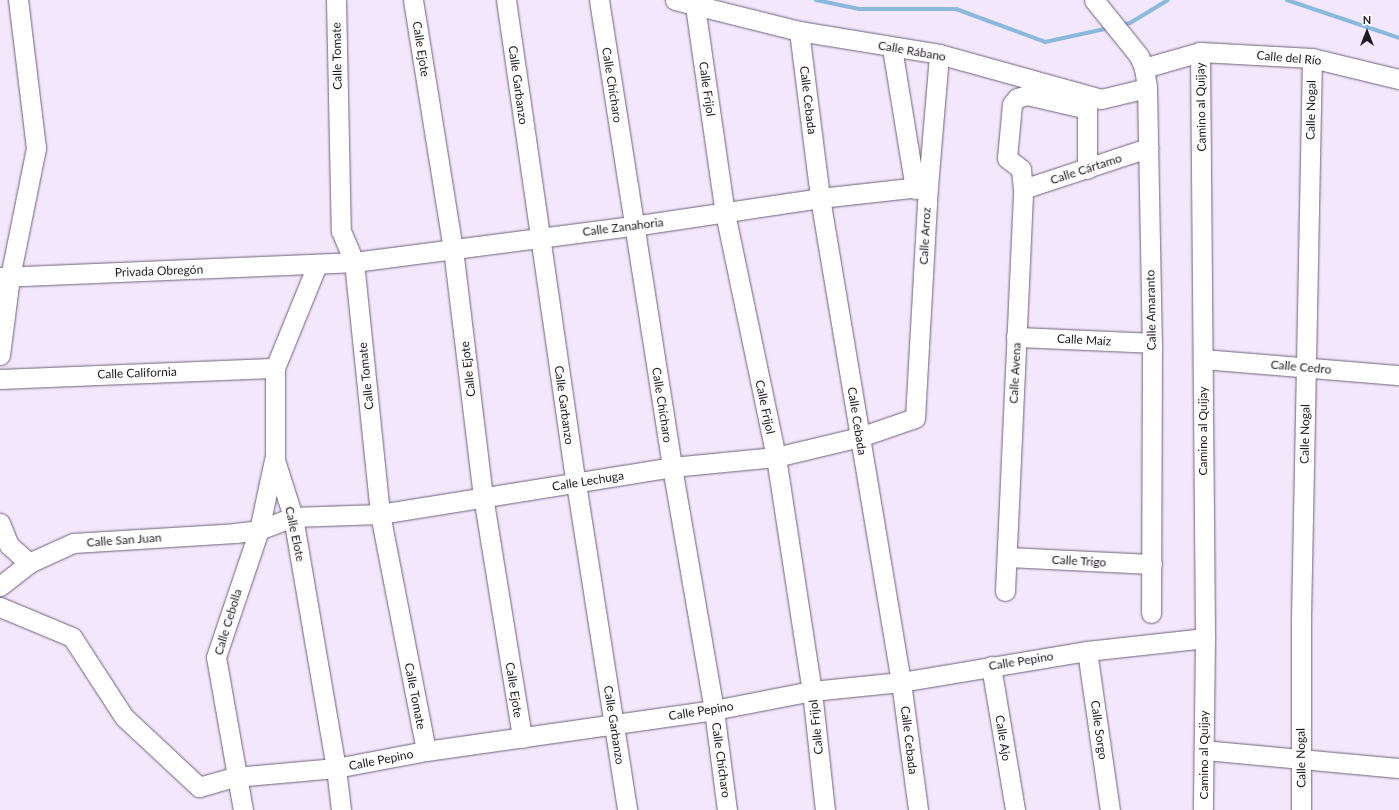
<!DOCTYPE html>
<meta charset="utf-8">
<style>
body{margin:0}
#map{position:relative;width:1399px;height:810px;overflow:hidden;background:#f3e7fc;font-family:Lato,sans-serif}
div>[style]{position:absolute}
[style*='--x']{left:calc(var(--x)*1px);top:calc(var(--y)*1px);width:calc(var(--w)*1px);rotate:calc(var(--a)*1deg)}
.stream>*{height:4px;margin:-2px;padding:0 2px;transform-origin:2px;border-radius:2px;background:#8bb9de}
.roads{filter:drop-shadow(0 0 1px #6e6278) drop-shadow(0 0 1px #6e6278)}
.minor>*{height:19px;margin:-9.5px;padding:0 9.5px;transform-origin:9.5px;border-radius:9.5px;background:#fff}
span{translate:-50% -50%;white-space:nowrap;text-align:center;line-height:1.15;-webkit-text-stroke:3px #fff;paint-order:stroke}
.street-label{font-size:12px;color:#1e1921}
.north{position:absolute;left:1347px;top:12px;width:40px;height:40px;-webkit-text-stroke:3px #fff;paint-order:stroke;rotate:0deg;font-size:11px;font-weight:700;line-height:16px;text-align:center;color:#1e1921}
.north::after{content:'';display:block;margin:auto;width:14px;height:18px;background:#1e1921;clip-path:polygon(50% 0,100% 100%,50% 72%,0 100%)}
</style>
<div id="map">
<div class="stream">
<div style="--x:816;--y:0;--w:44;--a:11.8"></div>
<div style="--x:859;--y:9;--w:97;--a:0"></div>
<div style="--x:956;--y:9;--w:95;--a:20.3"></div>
<div style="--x:1045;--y:42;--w:66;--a:-12.3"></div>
<div style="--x:1287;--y:0;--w:118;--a:18.7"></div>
<div style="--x:1121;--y:25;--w:9;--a:-13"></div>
<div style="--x:1130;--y:23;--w:44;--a:-31.2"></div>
</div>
<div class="roads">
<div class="minor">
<div style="--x:336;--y:0;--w:231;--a:88.8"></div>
<div style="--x:341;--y:231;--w:34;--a:67"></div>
<div style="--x:354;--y:262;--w:253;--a:84.1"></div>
<div style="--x:380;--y:514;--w:241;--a:79"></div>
<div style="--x:413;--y:0;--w:252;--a:80.9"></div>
<div style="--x:453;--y:249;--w:249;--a:83.1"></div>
<div style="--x:483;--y:496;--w:245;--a:80.8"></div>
<div style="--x:506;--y:0;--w:488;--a:81.8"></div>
<div style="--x:576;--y:483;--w:331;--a:81.1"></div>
<div style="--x:599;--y:0;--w:473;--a:81.1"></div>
<div style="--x:672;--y:467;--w:247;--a:80.2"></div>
<div style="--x:714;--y:710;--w:101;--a:82.6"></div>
<div style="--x:675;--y:0;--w:128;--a:14"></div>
<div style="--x:799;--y:31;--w:142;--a:9.3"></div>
<div style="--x:939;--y:54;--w:168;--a:15.5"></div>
<div style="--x:1101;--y:99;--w:47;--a:-13.4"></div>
<div style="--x:1094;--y:0;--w:72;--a:51.2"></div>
<div style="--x:1139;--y:56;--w:13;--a:67"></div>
<div style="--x:1144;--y:68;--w:20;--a:81"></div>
<div style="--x:1147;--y:88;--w:255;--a:88.9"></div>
<div style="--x:1152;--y:343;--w:270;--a:90.2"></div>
<div style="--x:695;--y:6;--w:209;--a:81.8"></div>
<div style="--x:725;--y:213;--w:249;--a:78.2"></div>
<div style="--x:776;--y:457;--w:237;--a:81.3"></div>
<div style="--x:812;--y:691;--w:120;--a:83.8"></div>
<div style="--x:799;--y:31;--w:168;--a:82.8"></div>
<div style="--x:820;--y:198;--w:491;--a:80.5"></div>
<div style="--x:901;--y:682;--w:129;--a:82.4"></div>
<div style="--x:892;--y:48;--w:143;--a:80.7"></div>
<div style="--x:1200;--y:52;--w:586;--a:89.51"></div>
<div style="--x:1205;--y:638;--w:172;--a:90.7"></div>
<div style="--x:1144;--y:68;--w:58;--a:-15.9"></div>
<div style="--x:1200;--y:52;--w:112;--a:3.1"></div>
<div style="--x:1312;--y:58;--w:89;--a:13.6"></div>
<div style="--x:1023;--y:189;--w:132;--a:-18.2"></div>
<div style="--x:317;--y:265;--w:111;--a:112.2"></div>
<div style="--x:275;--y:368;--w:92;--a:90"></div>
<div style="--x:275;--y:460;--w:60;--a:72.5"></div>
<div style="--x:293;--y:517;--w:255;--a:80.3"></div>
<div style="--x:336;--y:768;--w:42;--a:83.2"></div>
<div style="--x:0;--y:277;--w:354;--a:-2.4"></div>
<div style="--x:354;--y:262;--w:281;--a:-7.4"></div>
<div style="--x:633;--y:226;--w:189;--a:-8.5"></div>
<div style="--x:820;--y:198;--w:109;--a:-6.3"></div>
<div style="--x:1016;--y:337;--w:136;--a:2.5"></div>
<div style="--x:0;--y:355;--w:79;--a:-82.7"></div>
<div style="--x:10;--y:277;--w:132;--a:-78.6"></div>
<div style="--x:36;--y:148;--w:149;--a:-96.9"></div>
<div style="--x:1203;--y:359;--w:197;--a:4.7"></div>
<div style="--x:0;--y:379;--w:275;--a:-2.3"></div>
<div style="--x:0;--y:523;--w:24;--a:68"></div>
<div style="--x:9;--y:545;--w:27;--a:42"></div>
<div style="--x:1007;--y:557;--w:145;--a:2.8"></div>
<div style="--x:0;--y:586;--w:37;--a:-38"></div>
<div style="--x:29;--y:563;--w:48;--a:-24.4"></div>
<div style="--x:73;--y:543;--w:162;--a:-3.5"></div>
<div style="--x:235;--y:533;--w:24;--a:-7"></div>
<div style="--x:259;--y:530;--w:36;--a:-21"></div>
<div style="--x:293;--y:517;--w:87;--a:-2"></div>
<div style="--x:380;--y:514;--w:296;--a:-9.1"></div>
<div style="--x:672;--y:467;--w:104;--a:-5.5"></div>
<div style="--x:776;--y:457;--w:86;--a:-13.4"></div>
<div style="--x:860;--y:437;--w:58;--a:-19.1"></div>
<div style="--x:915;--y:418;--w:232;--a:-86.8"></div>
<div style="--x:928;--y:186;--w:132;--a:-85.2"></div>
<div style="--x:1005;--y:591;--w:402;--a:-87.4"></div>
<div style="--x:1023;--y:189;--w:20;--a:-96"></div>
<div style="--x:1021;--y:169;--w:18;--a:-142"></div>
<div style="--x:1007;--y:158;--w:54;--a:-84.7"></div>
<div style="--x:1012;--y:104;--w:8;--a:-50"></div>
<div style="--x:1017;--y:98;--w:10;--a:-17"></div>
<div style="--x:1027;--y:95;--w:62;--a:13.1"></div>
<div style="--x:1087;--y:109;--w:60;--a:90"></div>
<div style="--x:0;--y:607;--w:78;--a:22.6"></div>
<div style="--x:72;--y:637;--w:95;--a:57"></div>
<div style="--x:124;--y:717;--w:103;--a:43"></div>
<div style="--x:199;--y:787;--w:37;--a:-16"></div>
<div style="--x:235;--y:777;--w:101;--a:-5.1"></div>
<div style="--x:336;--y:768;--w:92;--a:-10.7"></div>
<div style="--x:426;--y:751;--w:291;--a:-8.1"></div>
<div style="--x:714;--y:710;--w:100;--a:-11"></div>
<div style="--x:812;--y:691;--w:89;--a:-5.8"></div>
<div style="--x:901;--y:682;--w:189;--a:-9.5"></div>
<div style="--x:1087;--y:651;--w:119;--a:-6.3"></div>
<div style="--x:1087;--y:651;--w:161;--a:81.8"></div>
<div style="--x:991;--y:666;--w:146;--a:80.5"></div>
<div style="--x:1204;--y:750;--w:196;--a:5.3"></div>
<div style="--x:243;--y:810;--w:155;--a:-100"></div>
<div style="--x:216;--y:657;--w:134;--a:-71.3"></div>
<div style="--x:259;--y:530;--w:72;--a:-77.9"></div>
<div style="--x:1301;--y:810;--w:191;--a:-90"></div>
<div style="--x:1301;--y:619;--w:561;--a:-88.88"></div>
</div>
</div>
<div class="street-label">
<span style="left:421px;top:49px;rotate:81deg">Calle Ejote</span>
<span style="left:912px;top:51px;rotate:10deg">Calle Rábano</span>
<span style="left:337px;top:56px;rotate:-91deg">Calle Tomate</span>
<span style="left:1289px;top:58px;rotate:5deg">Calle del Río</span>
<span style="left:518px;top:85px;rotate:82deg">Calle Garbanzo</span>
<span style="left:612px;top:85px;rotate:81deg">Calle Chícharo</span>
<span style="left:707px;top:89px;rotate:82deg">Calle Frijol</span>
<span style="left:808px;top:100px;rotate:83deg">Calle Cebada</span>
<span style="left:1201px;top:107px;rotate:-91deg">Camino al Quijay</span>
<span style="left:1311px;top:110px;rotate:-89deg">Calle Nogal</span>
<span style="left:1086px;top:169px;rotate:-18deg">Calle Cártamo</span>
<span style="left:623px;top:227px;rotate:-7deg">Calle Zanahoria</span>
<span style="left:925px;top:236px;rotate:-87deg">Calle Arroz</span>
<span style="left:159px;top:271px;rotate:-2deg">Privada Obregón</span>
<span style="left:1151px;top:310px;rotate:-91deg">Calle Amaranto</span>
<span style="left:1084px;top:340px;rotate:3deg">Calle Maíz</span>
<span style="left:1301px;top:367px;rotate:5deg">Calle Cedro</span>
<span style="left:468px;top:369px;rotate:-97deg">Calle Ejote</span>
<span style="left:137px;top:373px;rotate:-2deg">Calle California</span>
<span style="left:1015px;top:373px;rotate:-87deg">Calle Avena</span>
<span style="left:366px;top:376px;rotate:-96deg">Calle Tomate</span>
<span style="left:564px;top:405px;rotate:82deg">Calle Garbanzo</span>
<span style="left:662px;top:405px;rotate:81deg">Calle Chícharo</span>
<span style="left:765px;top:407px;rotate:78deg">Calle Frijol</span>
<span style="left:857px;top:421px;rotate:81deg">Calle Cebada</span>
<span style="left:1203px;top:431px;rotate:-90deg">Camino al Quijay</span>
<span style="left:1305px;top:434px;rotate:-89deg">Calle Nogal</span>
<span style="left:588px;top:481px;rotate:-9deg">Calle Lechuga</span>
<span style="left:295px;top:534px;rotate:78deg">Calle Elote</span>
<span style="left:124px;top:540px;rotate:-4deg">Calle San Juan</span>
<span style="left:1079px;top:561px;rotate:3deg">Calle Trigo</span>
<span style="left:228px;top:622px;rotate:-73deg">Calle Cebolla</span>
<span style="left:1021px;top:661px;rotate:-9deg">Calle Pepino</span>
<span style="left:514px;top:690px;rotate:81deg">Calle Ejote</span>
<span style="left:415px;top:696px;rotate:79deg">Calle Tomate</span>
<span style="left:701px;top:711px;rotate:-9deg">Calle Pepino</span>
<span style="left:614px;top:725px;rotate:81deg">Calle Garbanzo</span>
<span style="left:816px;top:727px;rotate:-96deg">Calle Frijol</span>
<span style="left:1099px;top:730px;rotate:82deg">Calle Sorgo</span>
<span style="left:1003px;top:738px;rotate:81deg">Calle Ajo</span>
<span style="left:909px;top:740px;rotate:83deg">Calle Cebada</span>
<span style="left:1204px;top:755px;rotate:-90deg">Camino al Quijay</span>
<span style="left:1301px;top:758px;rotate:-91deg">Calle Nogal</span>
<span style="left:381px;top:760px;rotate:-11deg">Calle Pepino</span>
<span style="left:721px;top:760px;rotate:82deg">Calle Chícharo</span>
</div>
<div class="north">N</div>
</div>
